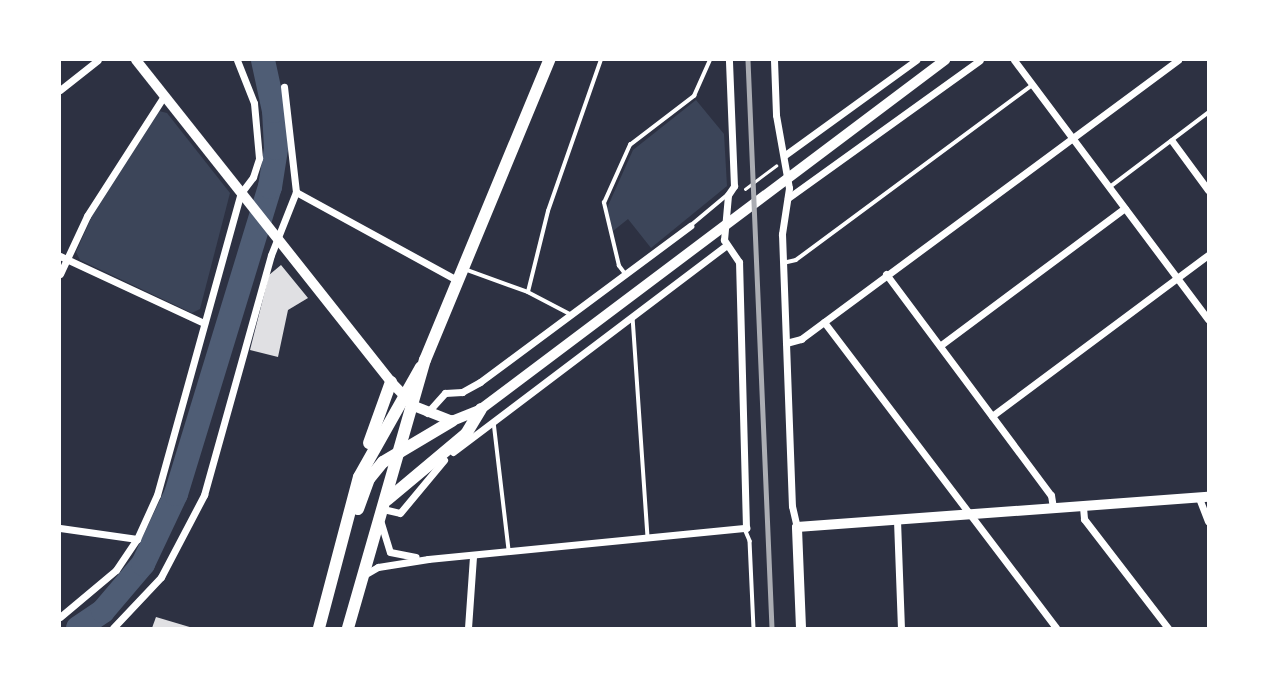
<!DOCTYPE html>
<style>
body{margin:0}
#map{position:relative;width:1268px;height:688px;overflow:hidden;background:#2d3142;font-family:Barlow,sans-serif}
div>[style]{position:absolute}
[style*='--x']{left:calc(var(--x)*1px);top:calc(var(--y)*1px);width:calc(var(--w)*1px);rotate:calc(var(--a)*1deg)}
.green>*{inset:0;background:#3c4559}
.river>*{height:24px;margin:-12px;padding:0 12px;transform-origin:12px;border-radius:12px;background:#4f5d75}
.building>*{inset:0;background:#e0e0e3}
.path>*{height:2.5px;margin:-1.25px;padding:0 1.25px;transform-origin:1.25px;border-radius:1.25px;background:#fff}
.service>*{height:3.5px;margin:-1.75px;padding:0 1.75px;transform-origin:1.75px;border-radius:1.75px;background:#fff}
.minor>*{height:7px;margin:-3.5px;padding:0 3.5px;transform-origin:3.5px;border-radius:3.5px;background:#fff}
.tertiary>*{height:10px;margin:-5px;padding:0 5px;transform-origin:5px;border-radius:5px;background:#fff}
.primary>*{height:12px;margin:-6px;padding:0 6px;transform-origin:6px;border-radius:6px;background:#fff}
.rail>*{height:4.5px;margin:-2.25px;padding:0 2.25px;transform-origin:2.25px;border-radius:2.25px;background:#abadb3}
span{translate:-50% -50%;white-space:nowrap;text-align:center;line-height:1.15;-webkit-text-stroke:6px #fff;paint-order:stroke}
.frame{position:absolute;inset:0;border:61px solid #fff;pointer-events:none}
</style>
<div id="map">
<div class="green">
<div style="clip-path:polygon(696px 100px,724px 134px,727px 186px,651px 248px,628px 219px,613px 231px,607px 208px,633px 150px)"></div>
<div style="clip-path:polygon(159px 111px,167px 113px,230px 193px,200px 309px,192px 313px,80px 260px,76px 252px,92px 216px)"></div>
</div>
<div class="river">
<div style="--x:78;--y:628;--w:30;--a:-34"></div>
<div style="--x:103;--y:611;--w:62;--a:-49.6"></div>
<div style="--x:143;--y:564;--w:77;--a:-64.8"></div>
<div style="--x:176;--y:494;--w:321;--a:-73"></div>
<div style="--x:270;--y:187;--w:39;--a:-81"></div>
<div style="--x:276;--y:148;--w:37;--a:-93"></div>
<div style="--x:274;--y:111;--w:52;--a:-102.2"></div>
</div>
<div class="building">
<div style="clip-path:polygon(281px 265px,308px 298px,288px 310px,278px 357px,250px 350px,269px 275px)"></div>
<div style="clip-path:polygon(156px 617px,193px 628px,152px 628px)"></div>
</div>
<div class="path">
<div style="--x:745;--y:189;--w:39;--a:-37"></div>
</div>
<div class="service">
<div style="--x:1110;--y:187;--w:123;--a:-37.1"></div>
<div style="--x:690;--y:226;--w:47;--a:-39.8"></div>
<div style="--x:783;--y:263;--w:13;--a:-13"></div>
<div style="--x:796;--y:260;--w:292;--a:-36.5"></div>
<div style="--x:467;--y:270;--w:65;--a:19.8"></div>
<div style="--x:528;--y:292;--w:47;--a:27.6"></div>
<div style="--x:625;--y:274;--w:10;--a:-127"></div>
<div style="--x:619;--y:266;--w:65;--a:-103.4"></div>
<div style="--x:604;--y:203;--w:64;--a:-65.9"></div>
<div style="--x:630;--y:145;--w:81;--a:-37.4"></div>
<div style="--x:694;--y:96;--w:39;--a:-66"></div>
<div style="--x:528;--y:292;--w:83;--a:-76.1"></div>
<div style="--x:548;--y:211;--w:160;--a:-70.7"></div>
<div style="--x:633;--y:317;--w:221;--a:86.1"></div>
<div style="--x:494;--y:422;--w:128;--a:83.3"></div>
<div style="--x:745;--y:529;--w:13;--a:67"></div>
<div style="--x:750;--y:541;--w:87;--a:87.4"></div>
</div>
<div class="minor">
<div style="--x:774;--y:60;--w:55;--a:87.9"></div>
<div style="--x:776;--y:115;--w:74;--a:79.9"></div>
<div style="--x:789;--y:188;--w:47;--a:98.7"></div>
<div style="--x:782;--y:234;--w:272;--a:87.9"></div>
<div style="--x:792;--y:506;--w:22;--a:77"></div>
<div style="--x:1014;--y:60;--w:324;--a:53.2"></div>
<div style="--x:60;--y:90;--w:48;--a:-38.3"></div>
<div style="--x:1172;--y:141;--w:61;--a:53.7"></div>
<div style="--x:785;--y:155;--w:162;--a:-35.9"></div>
<div style="--x:296;--y:192;--w:183;--a:28.7"></div>
<div style="--x:788;--y:198;--w:236;--a:-35.7"></div>
<div style="--x:60;--y:256;--w:159;--a:25"></div>
<div style="--x:60;--y:274;--w:64;--a:-65"></div>
<div style="--x:87;--y:216;--w:143;--a:-57.3"></div>
<div style="--x:886;--y:274;--w:276;--a:53.3"></div>
<div style="--x:1051;--y:495;--w:13;--a:81"></div>
<div style="--x:824;--y:322;--w:384;--a:52.8"></div>
<div style="--x:786;--y:343;--w:16;--a:-15"></div>
<div style="--x:801;--y:339;--w:469;--a:-36.5"></div>
<div style="--x:941;--y:345;--w:229;--a:-36.7"></div>
<div style="--x:427;--y:413;--w:27;--a:-48"></div>
<div style="--x:445;--y:393;--w:17;--a:-3"></div>
<div style="--x:462;--y:392;--w:21;--a:-29"></div>
<div style="--x:480;--y:382;--w:262;--a:-36.6"></div>
<div style="--x:992;--y:416;--w:269;--a:-36.7"></div>
<div style="--x:453;--y:452;--w:343;--a:-37.1"></div>
<div style="--x:1199;--y:498;--w:25;--a:69"></div>
<div style="--x:1083;--y:507;--w:12;--a:85"></div>
<div style="--x:1084;--y:519;--w:138;--a:52.4"></div>
<div style="--x:383;--y:509;--w:17;--a:13"></div>
<div style="--x:400;--y:513;--w:69;--a:-50.3"></div>
<div style="--x:897;--y:520;--w:108;--a:87.9"></div>
<div style="--x:381;--y:523;--w:30;--a:73"></div>
<div style="--x:390;--y:552;--w:26;--a:11"></div>
<div style="--x:60;--y:528;--w:78;--a:8.1"></div>
<div style="--x:364;--y:575;--w:16;--a:-30"></div>
<div style="--x:378;--y:567;--w:51;--a:-9.1"></div>
<div style="--x:428;--y:559;--w:320;--a:-5.6"></div>
<div style="--x:746;--y:528;--w:266;--a:-91.5"></div>
<div style="--x:739;--y:262;--w:27;--a:-124"></div>
<div style="--x:724;--y:240;--w:45;--a:-84.9"></div>
<div style="--x:728;--y:195;--w:11;--a:-56"></div>
<div style="--x:734;--y:186;--w:126;--a:-92.3"></div>
<div style="--x:60;--y:617;--w:73;--a:-40"></div>
<div style="--x:116;--y:570;--w:37;--a:-56"></div>
<div style="--x:137;--y:539;--w:48;--a:-65.6"></div>
<div style="--x:157;--y:495;--w:313;--a:-74.5"></div>
<div style="--x:241;--y:193;--w:20;--a:-53"></div>
<div style="--x:253;--y:177;--w:20;--a:-72"></div>
<div style="--x:259;--y:158;--w:55;--a:-95.2"></div>
<div style="--x:254;--y:103;--w:46;--a:-111.6"></div>
<div style="--x:113;--y:628;--w:70;--a:-46.7"></div>
<div style="--x:161;--y:577;--w:93;--a:-62.3"></div>
<div style="--x:204;--y:495;--w:249;--a:-74.4"></div>
<div style="--x:271;--y:255;--w:68;--a:-68.4"></div>
<div style="--x:296;--y:192;--w:106;--a:-96.5"></div>
<div style="--x:468;--y:628;--w:72;--a:-86"></div>
</div>
<div class="tertiary">
<div style="--x:136;--y:60;--w:411;--a:51.6"></div>
<div style="--x:391;--y:382;--w:33;--a:46"></div>
<div style="--x:414;--y:406;--w:41;--a:21.5"></div>
<div style="--x:452;--y:421;--w:31;--a:-22"></div>
<div style="--x:481;--y:409;--w:581;--a:-36.95"></div>
<div style="--x:801;--y:628;--w:101;--a:-92.3"></div>
<div style="--x:797;--y:527;--w:412;--a:-4.2"></div>
</div>
<div class="primary">
<div style="--x:369;--y:443;--w:65;--a:-70.2"></div>
<div style="--x:387;--y:500;--w:103;--a:-39.9"></div>
<div style="--x:466;--y:434;--w:29;--a:-59"></div>
<div style="--x:358;--y:509;--w:32;--a:-70"></div>
<div style="--x:369;--y:479;--w:22;--a:-51"></div>
<div style="--x:383;--y:462;--w:80;--a:-30.7"></div>
<div style="--x:319;--y:628;--w:156;--a:-75.2"></div>
<div style="--x:359;--y:477;--w:126;--a:-60.6"></div>
<div style="--x:348;--y:628;--w:279;--a:-74"></div>
<div style="--x:425;--y:360;--w:325;--a:-67.5"></div>
</div>
<div class="rail">
<div style="--x:748;--y:60;--w:569;--a:87.58"></div>
</div>
<div class="frame"></div>
</div>
